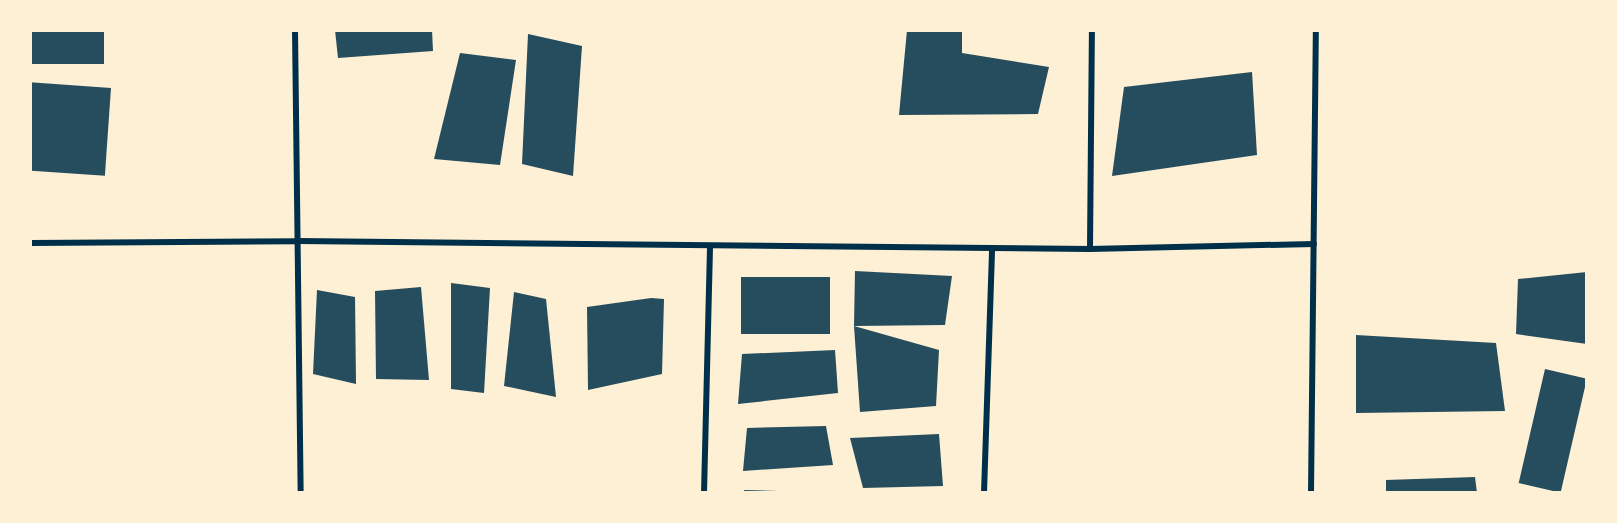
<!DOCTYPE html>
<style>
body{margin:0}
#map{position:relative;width:1617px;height:523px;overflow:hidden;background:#fdf0d5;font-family:"PT Sans Narrow",sans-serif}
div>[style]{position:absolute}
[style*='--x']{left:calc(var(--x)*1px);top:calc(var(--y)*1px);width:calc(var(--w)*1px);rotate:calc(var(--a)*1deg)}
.building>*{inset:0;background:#264d5e;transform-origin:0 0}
.minor>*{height:6px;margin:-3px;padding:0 3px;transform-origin:3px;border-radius:3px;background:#003049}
span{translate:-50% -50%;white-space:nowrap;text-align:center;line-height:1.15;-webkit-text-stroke:4.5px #fdf0d5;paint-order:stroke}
.frame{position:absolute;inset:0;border:32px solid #fdf0d5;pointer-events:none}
</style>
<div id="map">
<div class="building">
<div style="left:30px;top:30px;width:74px;height:34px"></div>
<div style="clip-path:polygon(335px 30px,432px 30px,433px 51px,338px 58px)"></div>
<div style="clip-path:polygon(907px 30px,962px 30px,962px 53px,1049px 67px,1038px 114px,899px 115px)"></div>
<div style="clip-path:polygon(528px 34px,582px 46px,573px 176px,522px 164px)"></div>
<div style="clip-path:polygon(460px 53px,516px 60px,500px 165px,434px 159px)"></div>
<div style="clip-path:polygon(1252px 72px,1257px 155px,1112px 176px,1124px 87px)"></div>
<div style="left:111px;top:88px;width:88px;height:81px;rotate:94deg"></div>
<div style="clip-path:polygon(855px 271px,952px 276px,945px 325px,854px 326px)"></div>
<div style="clip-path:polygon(1587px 272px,1587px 344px,1516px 334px,1518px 279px)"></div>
<div style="left:830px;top:277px;width:57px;height:89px;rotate:90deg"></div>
<div style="clip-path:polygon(451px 283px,490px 288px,484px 393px,451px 389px)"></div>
<div style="clip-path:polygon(421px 287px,429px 380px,376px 379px,375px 291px)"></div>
<div style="clip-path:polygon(317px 290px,355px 297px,356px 384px,313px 374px)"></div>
<div style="clip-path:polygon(514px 292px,546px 299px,556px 397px,504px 386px)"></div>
<div style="clip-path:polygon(651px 298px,664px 299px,662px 374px,588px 390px,587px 307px)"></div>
<div style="clip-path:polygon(854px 326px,939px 350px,936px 406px,860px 412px)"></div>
<div style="clip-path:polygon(1356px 335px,1496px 343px,1505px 411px,1356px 413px)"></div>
<div style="clip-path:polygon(835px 350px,838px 393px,738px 404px,742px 354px)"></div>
<div style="left:1545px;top:369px;width:43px;height:117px;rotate:13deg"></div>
<div style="clip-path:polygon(826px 426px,833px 465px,743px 471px,747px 428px)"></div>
<div style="clip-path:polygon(939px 434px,943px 486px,863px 488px,850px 438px)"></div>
<div style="clip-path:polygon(1475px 477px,1477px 493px,1386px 493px,1386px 480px)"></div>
<div style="clip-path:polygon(744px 490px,779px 491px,778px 493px,745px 493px)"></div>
</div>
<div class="minor">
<div style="--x:295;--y:30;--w:463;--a:89.3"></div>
<div style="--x:30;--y:243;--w:268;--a:-0.4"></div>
<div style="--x:298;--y:241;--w:792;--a:0.58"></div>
<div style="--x:1090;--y:249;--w:224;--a:-1.3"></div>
<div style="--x:1090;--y:249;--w:219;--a:-89.5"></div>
<div style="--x:704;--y:493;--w:247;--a:-88.6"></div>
<div style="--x:984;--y:493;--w:245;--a:-88.1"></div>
<div style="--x:1311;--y:493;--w:463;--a:-89.4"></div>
</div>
<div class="frame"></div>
</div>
